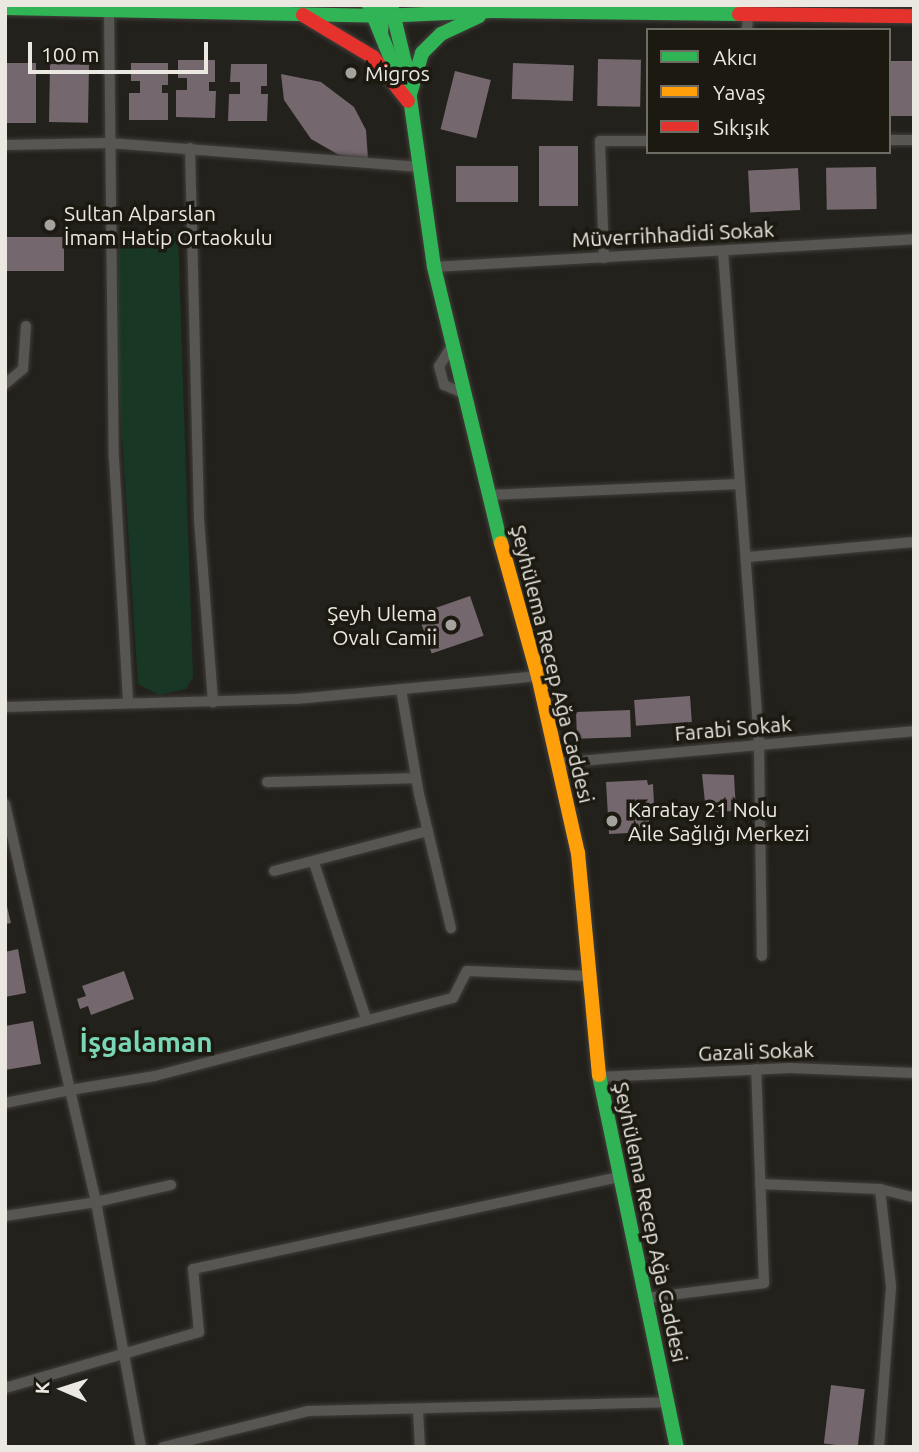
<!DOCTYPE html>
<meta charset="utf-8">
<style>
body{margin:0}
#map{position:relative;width:919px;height:1452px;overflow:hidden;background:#23211c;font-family:Ubuntu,sans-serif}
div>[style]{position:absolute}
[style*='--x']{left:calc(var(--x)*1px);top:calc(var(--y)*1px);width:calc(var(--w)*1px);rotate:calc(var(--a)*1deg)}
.green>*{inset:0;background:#183724}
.building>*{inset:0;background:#74676d;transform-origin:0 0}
.roads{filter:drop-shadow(0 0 2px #413e3b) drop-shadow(0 0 2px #413e3b)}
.street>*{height:10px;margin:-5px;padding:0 5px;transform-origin:5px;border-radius:5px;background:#575652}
.fast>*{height:14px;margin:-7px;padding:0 7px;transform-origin:7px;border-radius:7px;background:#30b455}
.slow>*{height:14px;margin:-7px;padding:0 7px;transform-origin:7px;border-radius:7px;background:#ff9f0a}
.jam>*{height:14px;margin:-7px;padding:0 7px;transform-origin:7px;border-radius:7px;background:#e5322d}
.dots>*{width:19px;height:19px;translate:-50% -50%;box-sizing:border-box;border:4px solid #1c1910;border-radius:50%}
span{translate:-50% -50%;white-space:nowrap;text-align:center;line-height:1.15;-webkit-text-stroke:7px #1c1910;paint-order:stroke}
.poi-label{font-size:21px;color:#ebe8e2}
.left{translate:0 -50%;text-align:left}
.right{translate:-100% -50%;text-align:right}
.street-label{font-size:21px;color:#ebe8e2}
.district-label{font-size:28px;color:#79d6b6;font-weight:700}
.frame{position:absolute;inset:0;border:7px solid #ebe8e2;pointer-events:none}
.legend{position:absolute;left:646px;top:28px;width:245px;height:126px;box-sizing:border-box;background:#1c1910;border:2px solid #6f6c64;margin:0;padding:9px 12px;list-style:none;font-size:21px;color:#ebe8e2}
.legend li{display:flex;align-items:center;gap:14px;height:35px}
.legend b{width:35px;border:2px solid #6f6c64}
.north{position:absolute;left:28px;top:1354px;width:70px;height:70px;-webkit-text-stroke:5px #1c1910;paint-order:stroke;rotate:273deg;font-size:19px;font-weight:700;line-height:28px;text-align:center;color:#ebe8e2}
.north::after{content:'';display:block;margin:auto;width:24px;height:32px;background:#ebe8e2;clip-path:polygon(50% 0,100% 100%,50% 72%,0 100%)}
.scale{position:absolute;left:28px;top:42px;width:180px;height:32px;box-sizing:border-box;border:4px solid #ebe8e2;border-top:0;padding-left:9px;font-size:21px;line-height:24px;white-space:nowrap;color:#ebe8e2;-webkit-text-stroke:5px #1c1910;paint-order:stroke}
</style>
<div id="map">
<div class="green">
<div style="clip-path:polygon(119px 231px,178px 234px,193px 677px,186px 689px,159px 695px,138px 684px,117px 358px)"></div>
</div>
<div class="building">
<div style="left:598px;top:59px;width:43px;height:47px;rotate:1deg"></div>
<div style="clip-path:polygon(178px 60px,215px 60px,215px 82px,209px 82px,209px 91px,216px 91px,215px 118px,176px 117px,176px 90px,187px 90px,187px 78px,178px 78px)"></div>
<div style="left:889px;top:61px;width:25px;height:55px"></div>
<div style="left:5px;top:63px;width:31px;height:60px"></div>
<div style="clip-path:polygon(131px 63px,168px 63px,168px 85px,162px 85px,162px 93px,168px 93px,168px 120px,129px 120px,129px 93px,140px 93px,140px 81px,131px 81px)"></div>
<div style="left:513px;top:63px;width:61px;height:36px;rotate:2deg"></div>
<div style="left:50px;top:64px;width:39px;height:58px;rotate:1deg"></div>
<div style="clip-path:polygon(231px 64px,267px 64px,267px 86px,261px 86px,261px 94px,268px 94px,267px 121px,228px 121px,229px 94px,240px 94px,240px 82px,230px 82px)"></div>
<div style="left:455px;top:71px;width:37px;height:60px;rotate:14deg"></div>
<div style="clip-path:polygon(281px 74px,321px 82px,354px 107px,366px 130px,368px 159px,339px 155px,311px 139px,284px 100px)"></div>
<div style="left:539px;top:146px;width:39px;height:60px"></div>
<div style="left:518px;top:166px;width:36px;height:62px;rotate:90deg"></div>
<div style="left:876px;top:167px;width:42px;height:50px;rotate:89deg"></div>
<div style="left:798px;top:168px;width:42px;height:50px;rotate:87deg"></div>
<div style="left:64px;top:237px;width:34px;height:59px;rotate:90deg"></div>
<div style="left:470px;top:596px;width:42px;height:55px;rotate:71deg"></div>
<div style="left:690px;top:696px;width:26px;height:56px;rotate:86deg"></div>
<div style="left:630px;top:710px;width:27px;height:54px;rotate:88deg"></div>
<div style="clip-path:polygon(702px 774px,734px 775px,736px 811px,706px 812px)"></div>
<div style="clip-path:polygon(647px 780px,648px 785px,653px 784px,654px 804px,648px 805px,650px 832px,609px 834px,606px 782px)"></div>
<div style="clip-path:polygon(5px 898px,11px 923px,5px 924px)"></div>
<div style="clip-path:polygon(18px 949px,26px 993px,5px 997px,5px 952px)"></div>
<div style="clip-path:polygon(124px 971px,134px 999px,91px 1015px,88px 1006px,80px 1009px,77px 999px,86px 996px,82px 986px)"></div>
<div style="clip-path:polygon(33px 1021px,41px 1064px,5px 1070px,5px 1026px)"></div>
<div style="left:831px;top:1385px;width:34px;height:59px;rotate:7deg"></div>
</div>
<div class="roads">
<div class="street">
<div style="--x:109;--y:9;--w:449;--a:89.4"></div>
<div style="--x:114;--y:458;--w:245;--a:86.7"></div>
<div style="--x:747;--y:30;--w:15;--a:-86"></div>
<div style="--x:889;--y:140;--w:25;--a:0"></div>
<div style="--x:5;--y:145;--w:104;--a:-1.1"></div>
<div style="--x:109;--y:143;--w:312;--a:4.4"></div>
<div style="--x:190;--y:148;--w:371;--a:88.6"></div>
<div style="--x:199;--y:519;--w:184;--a:85.6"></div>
<div style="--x:723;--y:251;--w:495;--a:85.8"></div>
<div style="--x:759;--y:745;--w:211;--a:89.2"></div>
<div style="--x:604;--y:258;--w:117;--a:-92"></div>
<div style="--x:600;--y:141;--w:48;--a:0"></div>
<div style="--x:434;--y:267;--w:481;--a:-3.3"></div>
<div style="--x:453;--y:344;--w:26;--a:122"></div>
<div style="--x:439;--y:366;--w:20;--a:75"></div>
<div style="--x:444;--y:385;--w:23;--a:23"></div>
<div style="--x:5;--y:384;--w:23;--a:-40"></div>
<div style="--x:23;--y:369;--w:43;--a:-86"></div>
<div style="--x:488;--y:495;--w:252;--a:-2.5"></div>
<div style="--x:748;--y:557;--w:167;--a:-5.2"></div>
<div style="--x:401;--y:689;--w:107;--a:80.3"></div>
<div style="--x:419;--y:794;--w:138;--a:76.6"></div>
<div style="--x:5;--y:707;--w:291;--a:-1.6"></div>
<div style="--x:296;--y:699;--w:243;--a:-5.4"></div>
<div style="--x:557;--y:763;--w:358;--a:-5.1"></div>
<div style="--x:267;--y:782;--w:149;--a:-1.5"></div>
<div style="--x:5;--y:804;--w:293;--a:77.2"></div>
<div style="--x:70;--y:1090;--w:86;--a:-9.4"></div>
<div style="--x:155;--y:1076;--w:308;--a:-14.7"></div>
<div style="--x:453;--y:998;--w:30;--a:-63"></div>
<div style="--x:467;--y:971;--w:123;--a:2.3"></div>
<div style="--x:314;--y:863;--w:163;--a:71.5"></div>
<div style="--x:274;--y:871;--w:159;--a:-14.6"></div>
<div style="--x:599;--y:1077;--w:191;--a:-2.7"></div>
<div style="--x:790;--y:1068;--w:124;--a:2.3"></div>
<div style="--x:5;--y:1103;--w:66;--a:-11.3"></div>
<div style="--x:70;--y:1090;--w:115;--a:76.9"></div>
<div style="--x:96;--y:1202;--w:249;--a:79.6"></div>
<div style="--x:760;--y:1184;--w:120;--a:2.4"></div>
<div style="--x:880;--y:1189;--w:33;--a:14"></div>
<div style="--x:5;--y:1216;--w:92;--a:-8.7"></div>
<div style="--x:96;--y:1202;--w:77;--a:-12.8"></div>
<div style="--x:646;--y:1298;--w:119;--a:-7.2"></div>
<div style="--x:764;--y:1283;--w:214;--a:-92.1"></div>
<div style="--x:5;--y:1388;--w:202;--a:-16.1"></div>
<div style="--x:199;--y:1332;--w:63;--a:-95.4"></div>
<div style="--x:193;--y:1269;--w:436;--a:-12.2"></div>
<div style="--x:418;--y:1410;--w:37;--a:87"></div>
<div style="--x:163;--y:1447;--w:149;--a:-13.9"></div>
<div style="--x:308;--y:1411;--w:359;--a:-1.4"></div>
<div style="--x:879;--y:1447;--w:161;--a:-85.7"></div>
<div style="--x:891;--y:1286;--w:98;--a:-96.5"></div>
</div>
<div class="fast">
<div style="--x:369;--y:5;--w:85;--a:67.9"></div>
<div style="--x:391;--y:5;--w:60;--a:76.4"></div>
<div style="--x:405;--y:63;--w:206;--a:81.9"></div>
<div style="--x:434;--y:267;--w:284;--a:76.4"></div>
<div style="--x:5;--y:8;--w:376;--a:1.2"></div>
<div style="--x:381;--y:16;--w:111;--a:-2.6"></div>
<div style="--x:492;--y:11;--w:247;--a:0.7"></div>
<div style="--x:381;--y:34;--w:29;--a:-86"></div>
<div style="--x:408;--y:101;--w:50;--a:-73.7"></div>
<div style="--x:422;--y:53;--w:27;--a:-45"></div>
<div style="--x:441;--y:34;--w:42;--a:-25.3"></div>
<div style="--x:599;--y:1075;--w:380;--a:78.2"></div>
</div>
<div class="slow">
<div style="--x:501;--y:543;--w:138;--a:74.5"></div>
<div style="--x:538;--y:676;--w:181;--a:77.3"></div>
<div style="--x:578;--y:853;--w:223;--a:84.6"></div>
</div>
<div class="jam">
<div style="--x:739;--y:14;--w:175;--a:0.7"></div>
<div style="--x:303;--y:15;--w:82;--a:31"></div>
<div style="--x:373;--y:57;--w:56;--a:51.5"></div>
</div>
</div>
<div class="dots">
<div style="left:351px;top:73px;background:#a5a29d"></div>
<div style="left:50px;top:225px;background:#a5a29d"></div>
<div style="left:451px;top:625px;background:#a5a29d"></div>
<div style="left:612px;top:821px;background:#a5a29d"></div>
</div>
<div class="poi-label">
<span class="left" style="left:365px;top:73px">Migros</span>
<span class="left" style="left:64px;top:225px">Sultan Alparslan<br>İmam Hatip Ortaokulu</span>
<span class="right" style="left:437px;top:625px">Şeyh Ulema<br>Ovalı Camii</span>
<span class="left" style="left:628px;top:821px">Karatay 21 Nolu<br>Aile Sağlığı Merkezi</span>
</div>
<div class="street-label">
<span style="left:673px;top:234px;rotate:-3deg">Müverrihhadidi Sokak</span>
<span style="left:553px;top:664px;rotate:76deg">Şeyhülema Recep Ağa Caddesi</span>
<span style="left:733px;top:728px;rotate:-5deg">Farabi Sokak</span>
<span style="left:756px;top:1051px;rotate:-2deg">Gazali Sokak</span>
<span style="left:651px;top:1222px;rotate:78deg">Şeyhülema Recep Ağa Caddesi</span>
</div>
<div class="district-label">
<span style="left:146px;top:1042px">İşgalaman</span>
</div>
<div class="frame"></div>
<ul class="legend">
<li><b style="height:9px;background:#30b455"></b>Akıcı</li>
<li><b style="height:9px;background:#ff9f0a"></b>Yavaş</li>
<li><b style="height:9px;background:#e5322d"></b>Sıkışık</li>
</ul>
<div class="north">K</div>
<div class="scale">100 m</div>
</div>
